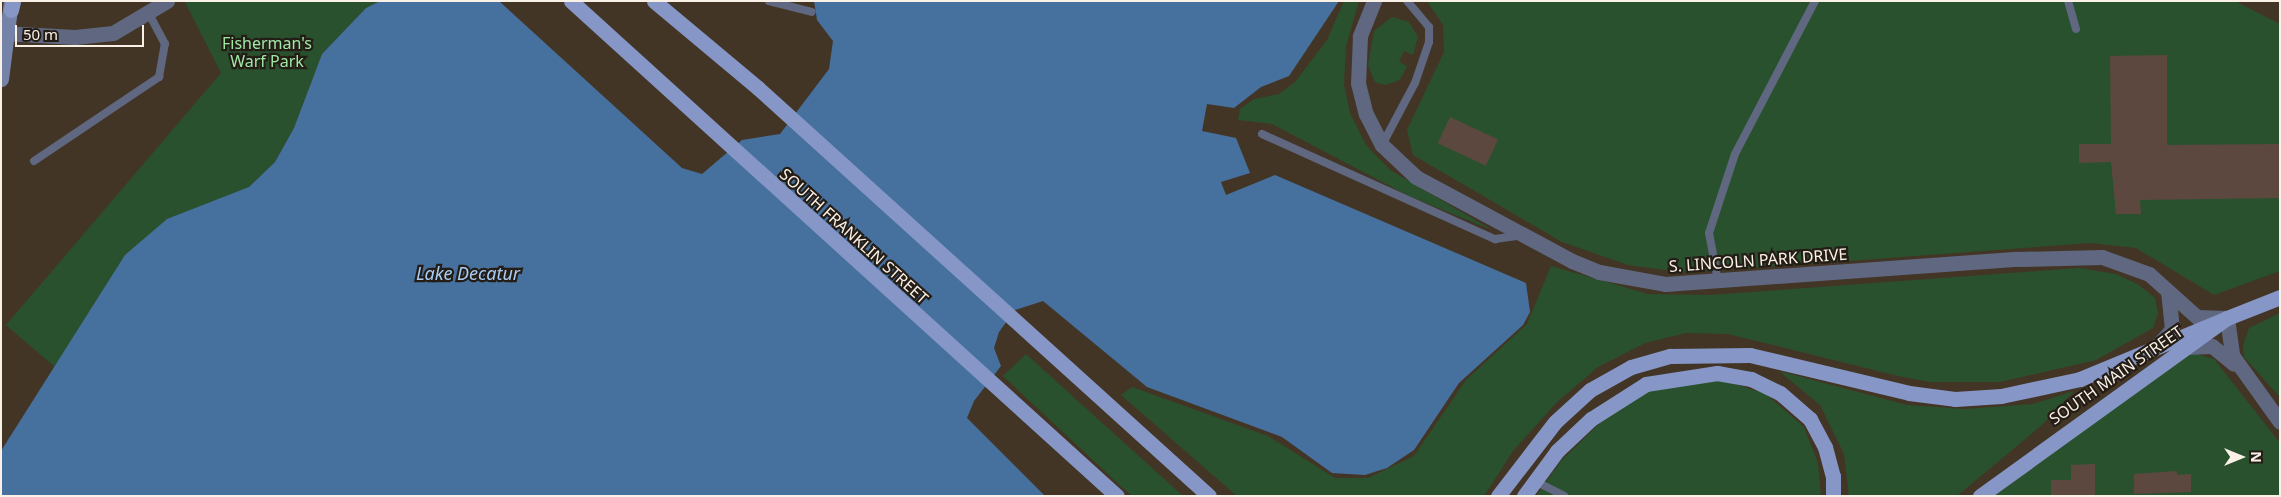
<!DOCTYPE html>
<style>
body{margin:0}
#map{position:relative;width:2281px;height:497px;overflow:hidden;background:#423525;font-family:"Noto Sans",sans-serif}
div>[style]{position:absolute}
[style*='--x']{left:calc(var(--x)*1px);top:calc(var(--y)*1px);width:calc(var(--w)*1px);rotate:calc(var(--a)*1deg)}
.green>*{inset:0;background:#2a512e}
.water>*{inset:0;background:#46719f}
.building>*{inset:0;background:#5d4840;transform-origin:0 0}
.lane>*{height:8px;margin:-4px;padding:0 4px;transform-origin:4px;border-radius:4px;background:#5f6880}
.street>*{height:15px;margin:-7.5px;padding:0 7.5px;transform-origin:7.5px;border-radius:7.5px;background:#5f6880}
.secondary>*{height:15px;margin:-7.5px;padding:0 7.5px;transform-origin:7.5px;border-radius:7.5px;background:#7583a8}
.primary>*{height:15px;margin:-7.5px;padding:0 7.5px;transform-origin:7.5px;border-radius:7.5px;background:#8697c7}
span{translate:-50% -50%;white-space:nowrap;text-align:center;line-height:1.15;-webkit-text-stroke:4.5px #241d16;paint-order:stroke}
.park-label{font-size:16px;color:#9ee7a4}
.street-label{font-size:16px;color:#f9f0e6}
.water-label{font-size:18px;color:#a7cdf5;font-style:italic}
.frame{position:absolute;inset:0;border:2px solid #f9f0e6;pointer-events:none}
.north{position:absolute;left:2216px;top:432px;width:50px;height:50px;-webkit-text-stroke:4px #241d16;paint-order:stroke;rotate:90deg;font-size:14px;font-weight:700;line-height:20px;text-align:center;color:#f9f0e6}
.north::after{content:'';display:block;margin:auto;width:18px;height:22px;background:#f9f0e6;clip-path:polygon(50% 0,100% 100%,50% 72%,0 100%)}
.scale{position:absolute;left:15px;top:25px;width:129px;height:22px;box-sizing:border-box;border:2px solid #f9f0e6;border-top:0;padding-left:6px;font-size:15px;line-height:18px;white-space:nowrap;color:#f9f0e6;-webkit-text-stroke:4px #241d16;paint-order:stroke}
</style>
<div id="map">
<div class="green">
<div style="clip-path:polygon(380px 1px,366px 8px,322px 54px,294px 128px,275px 162px,249px 187px,211px 203px,86px 322px,56px 368px,6px 325px,221px 73px,185px 2px)"></div>
<div style="clip-path:polygon(1344px 1px,1359px 1px,1346px 46px,1344px 85px,1350px 113px,1366px 145px,1390px 170px,1492px 230px,1409px 196px,1272px 124px,1238px 120px,1240px 109px,1254px 99px,1279px 94px,1295px 82px,1327px 40px)"></div>
<div style="clip-path:polygon(1427px 1px,2235px 1px,2280px 24px,2280px 271px,2214px 295px,2136px 248px,2090px 243px,1687px 273px,1628px 265px,1562px 242px,1413px 155px,1407px 130px,1444px 52px,1443px 25px)"></div>
<div style="clip-path:polygon(1392px 17px,1409px 22px,1418px 37px,1413px 55px,1404px 51px,1399px 62px,1407px 66px,1400px 80px,1385px 85px,1375px 82px,1368px 65px,1374px 31px)"></div>
<div style="clip-path:polygon(1551px 266px,1648px 294px,1710px 295px,2079px 268px,2116px 274px,2139px 285px,2155px 298px,2158px 313px,2153px 328px,2096px 360px,2000px 382px,1930px 382px,1898px 376px,1728px 334px,1686px 333px,1645px 343px,1598px 367px,1557px 402px,1513px 451px,1484px 496px,1237px 496px,1121px 395px,1132px 387px,1268px 436px,1335px 478px,1368px 478px,1414px 456px,1466px 380px,1527px 324px)"></div>
<div style="clip-path:polygon(2280px 313px,2280px 395px,2278px 395px,2244px 357px,2243px 345px,2249px 328px)"></div>
<div style="clip-path:polygon(2193px 353px,2214px 359px,2280px 443px,2280px 496px,1994px 496px,2165px 368px)"></div>
<div style="clip-path:polygon(1026px 354px,1183px 496px,1132px 496px,1124px 489px,1003px 376px)"></div>
<div style="clip-path:polygon(1779px 371px,1907px 405px,1965px 409px,2033px 404px,2074px 391px,2042px 425px,1957px 496px,1849px 496px,1844px 454px,1820px 405px)"></div>
<div style="clip-path:polygon(1720px 379px,1766px 394px,1804px 427px,1818px 463px,1821px 496px,1536px 496px,1561px 461px,1608px 415px,1662px 384px)"></div>
</div>
<div class="water">
<div style="clip-path:polygon(380px 1px,499px 1px,682px 168px,702px 174px,742px 140px,780px 134px,829px 69px,833px 41px,817px 20px,814px 1px,1339px 1px,1289px 76px,1261px 87px,1234px 108px,1207px 104px,1202px 131px,1236px 138px,1250px 173px,1221px 182px,1226px 195px,1275px 175px,1526px 283px,1530px 312px,1523px 325px,1459px 383px,1414px 450px,1387px 468px,1365px 475px,1332px 473px,1282px 437px,1147px 387px,1043px 301px,1015px 310px,999px 332px,994px 348px,1001px 366px,974px 401px,967px 418px,1045px 496px,1px 496px,1px 451px,125px 255px,167px 219px,249px 187px,275px 162px,294px 128px,322px 54px,366px 8px)"></div>
</div>
<div class="building">
<div style="clip-path:polygon(2167px 55px,2167px 145px,2280px 144px,2280px 198px,2140px 200px,2141px 214px,2116px 214px,2111px 162px,2079px 163px,2079px 144px,2111px 144px,2110px 56px)"></div>
<div style="left:1450px;top:117px;width:53px;height:29px;rotate:25deg"></div>
<div style="clip-path:polygon(2095px 464px,2095px 496px,2051px 496px,2051px 480px,2071px 480px,2071px 465px)"></div>
<div style="clip-path:polygon(2177px 471px,2177px 475px,2191px 474px,2191px 492px,2134px 494px,2134px 474px)"></div>
</div>
<div class="lane">
<div style="--x:769;--y:1;--w:44;--a:14.3"></div>
<div style="--x:2068;--y:1;--w:29;--a:74"></div>
<div style="--x:1262;--y:134;--w:256;--a:24.3"></div>
<div style="--x:1495;--y:239;--w:27;--a:-8"></div>
<div style="--x:1382;--y:145;--w:70;--a:-62"></div>
<div style="--x:1415;--y:83;--w:43;--a:-71.1"></div>
<div style="--x:1429;--y:42;--w:15;--a:-90"></div>
<div style="--x:1429;--y:27;--w:34;--a:-130"></div>
<div style="--x:34;--y:161;--w:151;--a:-33.9"></div>
<div style="--x:159;--y:77;--w:34;--a:-80"></div>
<div style="--x:165;--y:44;--w:34;--a:-118"></div>
<div style="--x:1718;--y:281;--w:49;--a:-100.6"></div>
<div style="--x:1709;--y:233;--w:83;--a:-71.8"></div>
<div style="--x:1735;--y:154;--w:173;--a:-62.4"></div>
<div style="--x:1533;--y:480;--w:35;--a:27"></div>
</div>
<div class="street">
<div style="--x:1374;--y:1;--w:38;--a:112"></div>
<div style="--x:1360;--y:36;--w:47;--a:92.4"></div>
<div style="--x:1358;--y:83;--w:32;--a:76"></div>
<div style="--x:1366;--y:114;--w:35;--a:63"></div>
<div style="--x:1382;--y:145;--w:47;--a:43.3"></div>
<div style="--x:1416;--y:177;--w:177;--a:28.3"></div>
<div style="--x:1572;--y:261;--w:29;--a:22"></div>
<div style="--x:1599;--y:272;--w:67;--a:10.3"></div>
<div style="--x:1665;--y:284;--w:353;--a:-4.1"></div>
<div style="--x:2017;--y:259;--w:85;--a:-1.3"></div>
<div style="--x:2102;--y:257;--w:50;--a:19.9"></div>
<div style="--x:2149;--y:274;--w:64;--a:41.9"></div>
<div style="--x:2197;--y:317;--w:30;--a:2"></div>
<div style="--x:2227;--y:318;--w:37;--a:82"></div>
<div style="--x:2232;--y:355;--w:82;--a:54.4"></div>
<div style="--x:1;--y:33;--w:74;--a:3.1"></div>
<div style="--x:75;--y:37;--w:38;--a:-6"></div>
<div style="--x:113;--y:33;--w:63;--a:-30.7"></div>
<div style="--x:2186;--y:347;--w:26;--a:-2"></div>
<div style="--x:2212;--y:346;--w:28;--a:39"></div>
<div style="--x:2155;--y:348;--w:25;--a:-48"></div>
<div style="--x:2172;--y:329;--w:37;--a:-96"></div>
</div>
<div class="secondary">
<div style="--x:1;--y:79;--w:79;--a:-82.7"></div>
</div>
<div class="primary">
<div style="--x:571;--y:1;--w:737;--a:42.2"></div>
<div style="--x:654;--y:1;--w:136;--a:39.9"></div>
<div style="--x:758;--y:88;--w:608;--a:42.13"></div>
<div style="--x:11;--y:10;--w:9;--a:-77"></div>
<div style="--x:1498;--y:496;--w:93;--a:-52.4"></div>
<div style="--x:1555;--y:422;--w:47;--a:-42.4"></div>
<div style="--x:1590;--y:390;--w:47;--a:-29.3"></div>
<div style="--x:1631;--y:367;--w:41;--a:-15.8"></div>
<div style="--x:1670;--y:356;--w:80;--a:-0.7"></div>
<div style="--x:1750;--y:355;--w:163;--a:13.4"></div>
<div style="--x:1909;--y:393;--w:46;--a:7.4"></div>
<div style="--x:1955;--y:399;--w:46;--a:-3.7"></div>
<div style="--x:2001;--y:396;--w:81;--a:-12.1"></div>
<div style="--x:2080;--y:379;--w:159;--a:-22.5"></div>
<div style="--x:1524;--y:496;--w:56;--a:-53.7"></div>
<div style="--x:1557;--y:451;--w:47;--a:-43.3"></div>
<div style="--x:1591;--y:419;--w:65;--a:-32.5"></div>
<div style="--x:1646;--y:384;--w:72;--a:-8.8"></div>
<div style="--x:1717;--y:373;--w:35;--a:10"></div>
<div style="--x:1751;--y:379;--w:32;--a:26"></div>
<div style="--x:1780;--y:393;--w:40;--a:41"></div>
<div style="--x:1810;--y:419;--w:32;--a:62"></div>
<div style="--x:1825;--y:447;--w:30;--a:75"></div>
<div style="--x:1833;--y:476;--w:20;--a:90"></div>
<div style="--x:1980;--y:496;--w:304;--a:-35.8"></div>
<div style="--x:2227;--y:318;--w:57;--a:-21.6"></div>
</div>
<div class="park-label">
<span style="left:267px;top:52px">Fisherman's<br>Warf Park</span>
</div>
<div class="street-label">
<span style="left:854px;top:236px;rotate:42deg">SOUTH FRANKLIN STREET</span>
<span style="left:1758px;top:260px;rotate:-4deg">S. LINCOLN PARK DRIVE</span>
<span style="left:2116px;top:375px;rotate:-35deg">SOUTH MAIN STREET</span>
</div>
<div class="water-label">
<span style="left:468px;top:273px">Lake Decatur</span>
</div>
<div class="frame"></div>
<div class="north">N</div>
<div class="scale">50 m</div>
</div>
